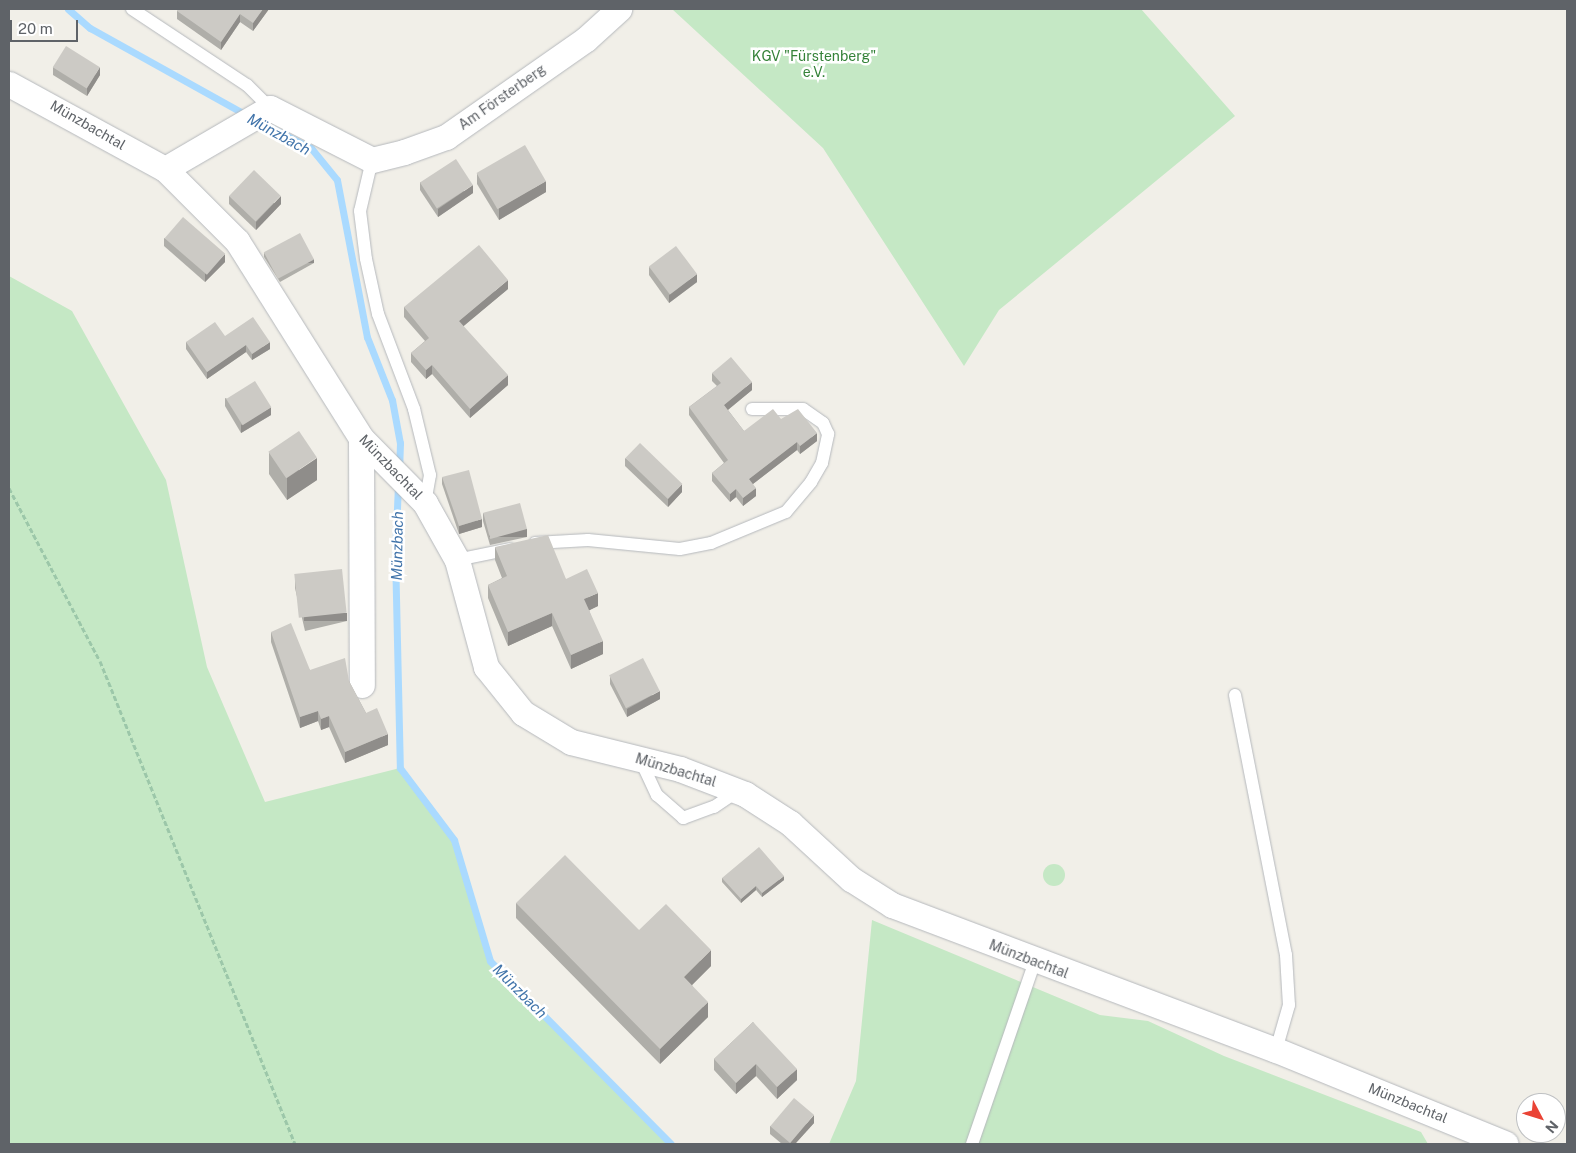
<!DOCTYPE html>
<meta charset="utf-8">
<style>
body{margin:0}
#map{position:relative;width:1576px;height:1153px;overflow:hidden;background:#f1efe8;font-family:"Public Sans",sans-serif}
div>[style]{position:absolute}
[style*='--x']{left:calc(var(--x)*1px);top:calc(var(--y)*1px);width:calc(var(--w)*1px);rotate:calc(var(--a)*1deg)}
.green>*{inset:0;background:#c5e8c5}
.round{border-radius:50%}
.stream>*{height:7px;margin:-3.5px;padding:0 3.5px;transform-origin:3.5px;border-radius:3.5px;background:#aadaff}
.path>*{height:3px;margin-top:-1.5px;transform-origin:0;background:repeating-linear-gradient(90deg,#9cc7a9 0 5px,transparent 0 7.5px)}
.roads{filter:drop-shadow(0 0 1px #b5b8bc) drop-shadow(0 0 1px #b5b8bc)}
.service>*{height:12px;margin:-6px;padding:0 6px;transform-origin:6px;border-radius:6px;background:#fff}
.minor>*{height:25px;margin:-12.5px;padding:0 12.5px;transform-origin:12.5px;border-radius:12.5px;background:#fff}
.wall>*{inset:0;background:#afaea9}
.shaded-wall>*{inset:0;background:#8f8d8a;transform-origin:0 0}
.building>*{inset:0;background:#cccac5;transform-origin:0 0}
span{translate:-50% -50%;white-space:nowrap;text-align:center;line-height:1.15;-webkit-text-stroke:5px #fff;paint-order:stroke}
.park-label{font-size:14px;color:#348238}
.street-label{font-size:14px;color:#5f6368}
.water-label{font-size:15px;color:#4174aa;font-style:italic}
.frame{position:absolute;inset:0;border:10px solid #5f6368;pointer-events:none}
.north{position:absolute;left:1516px;top:1093px;width:50px;height:50px;box-sizing:border-box;background:#fff;border:1px solid #bfc1c3;border-radius:50%;rotate:130deg;font-size:14px;font-weight:700;line-height:20px;text-align:center;color:#5f6368}
.north::after{content:'';display:block;margin:auto;width:18px;height:22px;background:#ea4335;clip-path:polygon(50% 0,100% 100%,50% 72%,0 100%)}
.scale{position:absolute;left:10px;top:20px;width:68px;height:22px;box-sizing:border-box;border:2px solid #5f6368;border-top:0;padding-left:6px;font-size:15px;line-height:18px;white-space:nowrap;color:#5f6368;-webkit-text-stroke:4px #fff;paint-order:stroke}
</style>
<div id="map">
<div class="green">
<div style="clip-path:polygon(672px 9px,1141px 9px,1235px 116px,999px 310px,964px 366px,823px 148px)"></div>
<div style="clip-path:polygon(9px 276px,72px 311px,166px 480px,207px 667px,265px 802px,400px 768px,454px 840px,490px 961px,671px 1144px,9px 1144px)"></div>
<div class="round" style="left:1043px;top:864px;width:22px;height:22px"></div>
<div style="clip-path:polygon(872px 920px,1100px 1015px,1148px 1021px,1224px 1056px,1421px 1132px,1428px 1144px,829px 1144px,856px 1081px)"></div>
</div>
<div class="stream">
<div style="--x:68;--y:9;--w:29;--a:41"></div>
<div style="--x:90;--y:28;--w:179;--a:29.1"></div>
<div style="--x:258;--y:121;--w:59;--a:27"></div>
<div style="--x:311;--y:148;--w:41;--a:50.9"></div>
<div style="--x:337;--y:180;--w:160;--a:79.2"></div>
<div style="--x:367;--y:337;--w:68;--a:68.4"></div>
<div style="--x:392;--y:400;--w:44;--a:79.5"></div>
<div style="--x:400;--y:443;--w:24;--a:92"></div>
<div style="--x:398;--y:485;--w:68;--a:92.5"></div>
<div style="--x:395;--y:553;--w:215;--a:88.7"></div>
<div style="--x:400;--y:768;--w:90;--a:53.1"></div>
<div style="--x:454;--y:840;--w:126;--a:73.4"></div>
<div style="--x:490;--y:961;--w:257;--a:45.3"></div>
</div>
<div class="path">
<div style="--x:9;--y:488;--w:195;--a:62.3"></div>
<div style="--x:100;--y:661;--w:521;--a:68.01"></div>
</div>
<div class="roads">
<div class="service">
<div style="--x:132;--y:9;--w:138;--a:33.5"></div>
<div style="--x:247;--y:85;--w:33;--a:45"></div>
<div style="--x:372;--y:160;--w:52;--a:103.2"></div>
<div style="--x:360;--y:211;--w:48;--a:82.9"></div>
<div style="--x:366;--y:259;--w:56;--a:77.7"></div>
<div style="--x:378;--y:314;--w:102;--a:69.2"></div>
<div style="--x:414;--y:409;--w:68;--a:76.4"></div>
<div style="--x:430;--y:475;--w:28;--a:100"></div>
<div style="--x:535;--y:543;--w:53;--a:-3.2"></div>
<div style="--x:588;--y:540;--w:92;--a:5.6"></div>
<div style="--x:680;--y:549;--w:32;--a:-11"></div>
<div style="--x:711;--y:543;--w:81;--a:-22.5"></div>
<div style="--x:786;--y:512;--w:39;--a:-50"></div>
<div style="--x:811;--y:482;--w:22;--a:-60"></div>
<div style="--x:822;--y:463;--w:30;--a:-78"></div>
<div style="--x:828;--y:434;--w:12;--a:-114"></div>
<div style="--x:823;--y:423;--w:24;--a:-145"></div>
<div style="--x:803;--y:409;--w:51;--a:180"></div>
<div style="--x:457;--y:560;--w:54;--a:-11.7"></div>
<div style="--x:1235;--y:695;--w:265;--a:78.9"></div>
<div style="--x:1286;--y:955;--w:50;--a:86.6"></div>
<div style="--x:1289;--y:1005;--w:47;--a:106.1"></div>
<div style="--x:640;--y:759;--w:40;--a:65"></div>
<div style="--x:657;--y:795;--w:35;--a:41"></div>
<div style="--x:683;--y:818;--w:33;--a:-20"></div>
<div style="--x:714;--y:807;--w:29;--a:-34"></div>
<div style="--x:972;--y:1144;--w:194;--a:-71"></div>
</div>
<div class="minor">
<div style="--x:9;--y:84;--w:178;--a:28.6"></div>
<div style="--x:165;--y:169;--w:102;--a:45"></div>
<div style="--x:237;--y:241;--w:233;--a:57.8"></div>
<div style="--x:361;--y:438;--w:91;--a:45.4"></div>
<div style="--x:425;--y:503;--w:65;--a:60.7"></div>
<div style="--x:457;--y:560;--w:111;--a:74.8"></div>
<div style="--x:486;--y:667;--w:59;--a:51.2"></div>
<div style="--x:523;--y:713;--w:56;--a:31.1"></div>
<div style="--x:571;--y:742;--w:112;--a:13.9"></div>
<div style="--x:680;--y:769;--w:70;--a:21"></div>
<div style="--x:745;--y:794;--w:54;--a:32.8"></div>
<div style="--x:790;--y:823;--w:83;--a:42.6"></div>
<div style="--x:851;--y:879;--w:49;--a:32.4"></div>
<div style="--x:892;--y:905;--w:410;--a:20.7"></div>
<div style="--x:1276;--y:1050;--w:248;--a:22.2"></div>
<div style="--x:165;--y:169;--w:121;--a:-30.2"></div>
<div style="--x:270;--y:108;--w:114;--a:27"></div>
<div style="--x:372;--y:160;--w:33;--a:-14"></div>
<div style="--x:404;--y:152;--w:45;--a:-19.7"></div>
<div style="--x:446;--y:137;--w:171;--a:-35"></div>
<div style="--x:586;--y:39;--w:45;--a:-42.3"></div>
<div style="--x:361;--y:438;--w:247;--a:89.8"></div>
</div>
</div>
<div class="wall">
<div style="clip-path:polygon(179px 9px,269px 9px,253px 31px,240px 22px,221px 50px,177px 19px,177px 11px)"></div>
<div style="clip-path:polygon(53px 67px,100px 75px,87px 96px,53px 75px)"></div>
<div style="clip-path:polygon(477px 173px,546px 192px,499px 220px,477px 184px)"></div>
<div style="clip-path:polygon(420px 182px,473px 193px,438px 217px,420px 190px)"></div>
<div style="clip-path:polygon(229px 196px,281px 204px,256px 230px,229px 204px)"></div>
<div style="clip-path:polygon(164px 238px,225px 262px,205px 282px,164px 246px)"></div>
<div style="clip-path:polygon(264px 253px,314px 263px,280px 282px,264px 257px)"></div>
<div style="clip-path:polygon(649px 267px,697px 282px,669px 303px,649px 275px)"></div>
<div style="clip-path:polygon(508px 289px,463px 326px,508px 385px,470px 418px,432px 374px,426px 379px,411px 362px,411px 353px,425px 341px,404px 317px,404px 307px)"></div>
<div style="clip-path:polygon(225px 336px,270px 349px,252px 360px,246px 352px,207px 379px,186px 349px,186px 342px)"></div>
<div style="clip-path:polygon(712px 373px,752px 390px,728px 410px,744px 431px,781px 419px,817px 441px,800px 454px,797px 450px,753px 484px,756px 496px,743px 506px,736px 497px,730px 502px,712px 481px,712px 473px,724px 463px,689px 415px,689px 407px,717px 386px,712px 381px)"></div>
<div style="clip-path:polygon(225px 398px,271px 415px,241px 433px,225px 406px)"></div>
<div style="clip-path:polygon(269px 452px,317px 480px,287px 500px,269px 474px)"></div>
<div style="clip-path:polygon(625px 458px,682px 492px,668px 507px,625px 466px)"></div>
<div style="clip-path:polygon(442px 477px,482px 527px,459px 534px,442px 484px)"></div>
<div style="clip-path:polygon(483px 513px,527px 537px,490px 545px,483px 521px)"></div>
<div style="clip-path:polygon(495px 547px,566px 579px,598px 606px,589px 610px,603px 654px,571px 669px,552px 626px,508px 646px,488px 598px,488px 585px,502px 578px,495px 560px)"></div>
<div style="clip-path:polygon(295px 580px,347px 621px,305px 631px,295px 588px)"></div>
<div style="clip-path:polygon(271px 632px,310px 670px,349px 681px,366px 713px,388px 745px,345px 763px,329px 727px,321px 730px,318px 721px,300px 728px,271px 642px)"></div>
<div style="clip-path:polygon(610px 676px,660px 699px,627px 717px,610px 684px)"></div>
<div style="clip-path:polygon(722px 878px,784px 880px,762px 897px,756px 890px,741px 903px,722px 882px)"></div>
<div style="clip-path:polygon(516px 903px,639px 930px,711px 966px,692px 985px,708px 1017px,660px 1064px,516px 918px)"></div>
<div style="clip-path:polygon(753px 1022px,797px 1080px,777px 1099px,756px 1076px,736px 1094px,714px 1070px,714px 1059px)"></div>
<div style="clip-path:polygon(814px 1123px,795px 1144px,782px 1144px,770px 1134px,770px 1126px)"></div>
</div>
<div class="shaded-wall">
<div style="clip-path:polygon(263px 9px,269px 9px,253px 31px,253px 23px)"></div>
<div style="clip-path:polygon(240px 14px,240px 22px,221px 50px,221px 42px)"></div>
<div style="clip-path:polygon(100px 67px,100px 75px,87px 96px,87px 88px)"></div>
<div style="clip-path:polygon(546px 181px,546px 192px,499px 220px,499px 208px)"></div>
<div style="clip-path:polygon(473px 185px,473px 193px,438px 217px,438px 209px)"></div>
<div style="clip-path:polygon(281px 196px,281px 204px,256px 230px,256px 222px)"></div>
<div style="clip-path:polygon(225px 254px,225px 262px,205px 282px,205px 274px)"></div>
<div style="left:314px;top:259px;width:4px;height:39px;rotate:90deg"></div>
<div style="clip-path:polygon(697px 274px,697px 282px,669px 303px,669px 295px)"></div>
<div style="clip-path:polygon(508px 280px,508px 289px,459px 330px,459px 321px)"></div>
<div style="clip-path:polygon(270px 342px,270px 349px,252px 360px,252px 354px)"></div>
<div style="clip-path:polygon(246px 345px,246px 352px,207px 379px,207px 372px)"></div>
<div style="clip-path:polygon(432px 365px,432px 374px,426px 379px,426px 370px)"></div>
<div style="clip-path:polygon(508px 375px,508px 385px,470px 418px,470px 409px)"></div>
<div style="clip-path:polygon(752px 382px,752px 390px,724px 413px,724px 405px)"></div>
<div style="clip-path:polygon(271px 407px,271px 415px,241px 433px,241px 425px)"></div>
<div style="clip-path:polygon(817px 433px,817px 441px,800px 454px,800px 446px)"></div>
<div style="clip-path:polygon(797px 442px,797px 450px,749px 487px,749px 479px)"></div>
<div style="clip-path:polygon(317px 458px,317px 480px,287px 500px,287px 478px)"></div>
<div style="clip-path:polygon(682px 484px,682px 492px,668px 507px,668px 499px)"></div>
<div style="clip-path:polygon(756px 488px,756px 496px,743px 506px,743px 498px)"></div>
<div style="clip-path:polygon(736px 489px,736px 497px,730px 502px,730px 494px)"></div>
<div style="clip-path:polygon(482px 519px,482px 527px,459px 534px,459px 526px)"></div>
<div style="left:527px;top:529px;width:8px;height:38px;rotate:90deg"></div>
<div style="clip-path:polygon(598px 593px,598px 606px,584px 613px,584px 599px)"></div>
<div style="left:347px;top:613px;width:8px;height:43px;rotate:90deg"></div>
<div style="clip-path:polygon(552px 613px,552px 626px,508px 646px,508px 632px)"></div>
<div style="clip-path:polygon(603px 641px,603px 654px,571px 669px,571px 655px)"></div>
<div style="clip-path:polygon(660px 691px,660px 699px,627px 717px,627px 709px)"></div>
<div style="clip-path:polygon(318px 711px,318px 721px,300px 728px,300px 717px)"></div>
<div style="clip-path:polygon(329px 716px,329px 727px,321px 730px,321px 719px)"></div>
<div style="clip-path:polygon(388px 734px,388px 745px,345px 763px,345px 752px)"></div>
<div style="clip-path:polygon(784px 876px,784px 880px,762px 897px,762px 893px)"></div>
<div style="clip-path:polygon(756px 886px,756px 890px,741px 903px,741px 899px)"></div>
<div style="clip-path:polygon(711px 950px,711px 966px,684px 993px,684px 977px)"></div>
<div style="clip-path:polygon(708px 1002px,708px 1017px,660px 1064px,660px 1049px)"></div>
<div style="clip-path:polygon(756px 1064px,756px 1076px,736px 1094px,736px 1083px)"></div>
<div style="clip-path:polygon(797px 1069px,797px 1080px,777px 1099px,777px 1087px)"></div>
<div style="clip-path:polygon(814px 1115px,814px 1123px,795px 1144px,790px 1144px,790px 1143px)"></div>
</div>
<div class="building">
<div style="clip-path:polygon(179px 9px,263px 9px,253px 23px,240px 14px,221px 42px,177px 11px)"></div>
<div style="left:66px;top:46px;width:40px;height:25px;rotate:32deg"></div>
<div style="left:525px;top:145px;width:42px;height:56px;rotate:60deg"></div>
<div style="left:456px;top:159px;width:31px;height:43px;rotate:57deg"></div>
<div style="left:254px;top:170px;width:37px;height:36px;rotate:44deg"></div>
<div style="left:183px;top:217px;width:56px;height:28px;rotate:41deg"></div>
<div style="left:300px;top:233px;width:30px;height:41px;rotate:62deg"></div>
<div style="clip-path:polygon(479px 245px,508px 280px,459px 321px,508px 375px,470px 409px,432px 365px,426px 370px,411px 353px,429px 338px,404px 307px)"></div>
<div style="left:676px;top:246px;width:35px;height:34px;rotate:53deg"></div>
<div style="clip-path:polygon(253px 317px,270px 342px,252px 354px,246px 345px,207px 372px,186px 342px,215px 322px,225px 336px)"></div>
<div style="clip-path:polygon(731px 357px,752px 382px,724px 405px,744px 431px,773px 409px,781px 419px,798px 409px,817px 433px,800px 446px,797px 442px,749px 479px,756px 488px,743px 498px,736px 489px,730px 494px,712px 473px,728px 460px,689px 407px,721px 383px,712px 373px)"></div>
<div style="left:255px;top:381px;width:31px;height:34px;rotate:58deg"></div>
<div style="left:299px;top:431px;width:32px;height:37px;rotate:56deg"></div>
<div style="left:640px;top:443px;width:59px;height:21px;rotate:44deg"></div>
<div style="clip-path:polygon(469px 470px,482px 519px,459px 526px,442px 477px)"></div>
<div style="left:520px;top:503px;width:27px;height:38px;rotate:75deg"></div>
<div style="clip-path:polygon(548px 535px,566px 579px,587px 569px,598px 593px,584px 599px,603px 641px,571px 655px,552px 613px,508px 632px,488px 585px,507px 576px,495px 547px)"></div>
<div style="left:342px;top:569px;width:44px;height:48px;rotate:84deg"></div>
<div style="clip-path:polygon(291px 623px,310px 670px,345px 658px,349px 681px,366px 713px,377px 708px,388px 734px,345px 752px,329px 716px,321px 719px,318px 711px,300px 717px,271px 632px)"></div>
<div style="left:643px;top:658px;width:37px;height:38px;rotate:63deg"></div>
<div style="clip-path:polygon(759px 847px,784px 876px,762px 893px,756px 886px,741px 899px,722px 878px)"></div>
<div style="clip-path:polygon(565px 855px,639px 930px,666px 904px,711px 950px,684px 977px,708px 1002px,660px 1049px,516px 903px)"></div>
<div style="clip-path:polygon(753px 1022px,797px 1069px,777px 1087px,756px 1064px,736px 1083px,714px 1059px)"></div>
<div style="left:794px;top:1098px;width:26px;height:37px;rotate:40deg"></div>
</div>
<div class="park-label">
<span style="left:814px;top:64px">KGV "Fürstenberg"<br>e.V.</span>
</div>
<div class="street-label">
<span style="left:502px;top:97px;rotate:-35deg">Am Försterberg</span>
<span style="left:88px;top:125px;rotate:30deg">Münzbachtal</span>
<span style="left:391px;top:467px;rotate:46deg">Münzbachtal</span>
<span style="left:676px;top:770px;rotate:17deg">Münzbachtal</span>
<span style="left:1029px;top:959px;rotate:21deg">Münzbachtal</span>
<span style="left:1408px;top:1103px;rotate:22deg">Münzbachtal</span>
</div>
<div class="water-label">
<span style="left:279px;top:134px;rotate:29deg">Münzbach</span>
<span style="left:397px;top:546px;rotate:-89deg">Münzbach</span>
<span style="left:520px;top:991px;rotate:45deg">Münzbach</span>
</div>
<div class="frame"></div>
<div class="north">N</div>
<div class="scale">20 m</div>
</div>
